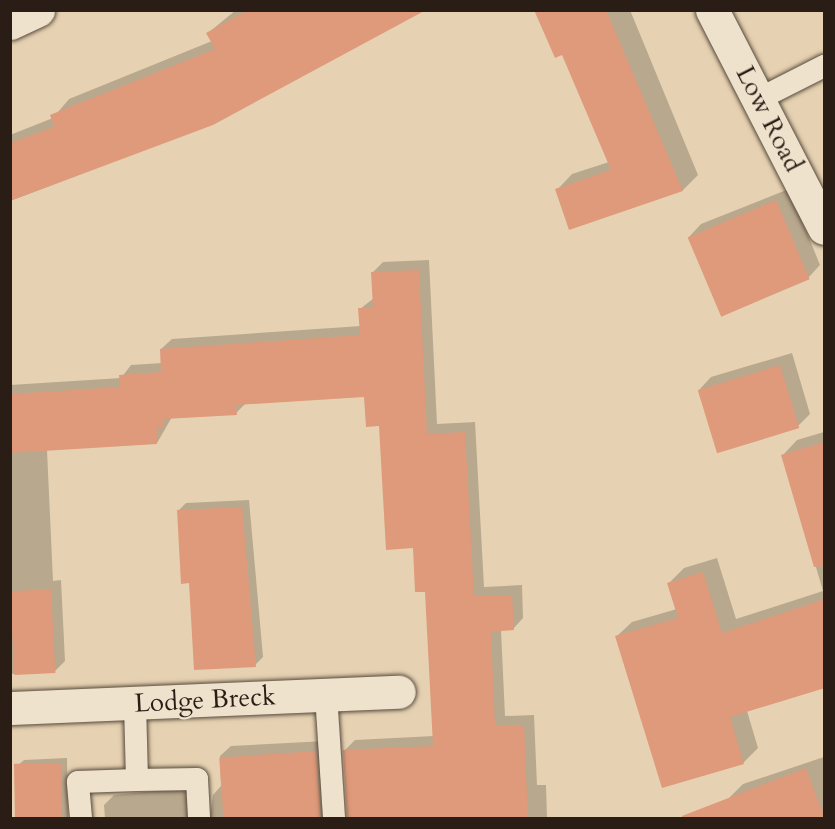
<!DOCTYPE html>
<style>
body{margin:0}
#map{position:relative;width:835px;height:829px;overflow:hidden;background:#e6d2b2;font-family:Cardo,serif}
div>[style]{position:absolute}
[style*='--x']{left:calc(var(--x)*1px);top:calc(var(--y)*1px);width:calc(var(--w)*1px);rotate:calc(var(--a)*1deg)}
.shadow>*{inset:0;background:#0003}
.building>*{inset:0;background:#de9a7a;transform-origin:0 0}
.roads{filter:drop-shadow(0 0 2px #584a3d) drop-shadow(0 0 2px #584a3d)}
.lane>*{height:22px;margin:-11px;padding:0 11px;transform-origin:11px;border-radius:11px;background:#efe2cd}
.street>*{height:33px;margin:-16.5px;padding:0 16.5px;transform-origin:16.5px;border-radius:16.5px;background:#efe2cd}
.secondary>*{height:33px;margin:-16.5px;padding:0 16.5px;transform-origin:16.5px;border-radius:16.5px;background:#efe2cd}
span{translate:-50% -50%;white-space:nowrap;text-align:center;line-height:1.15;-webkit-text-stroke:4.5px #efe2cd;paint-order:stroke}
.street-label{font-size:26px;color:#291d16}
.frame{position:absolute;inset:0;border:12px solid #291d16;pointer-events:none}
</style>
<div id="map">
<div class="shadow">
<div style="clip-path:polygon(236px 10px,411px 10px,212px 124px,10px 201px,10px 135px,53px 118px,69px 99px,212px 41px,208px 33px)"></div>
<div style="clip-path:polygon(536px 10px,630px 10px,698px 175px,683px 190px,557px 190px,572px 174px,609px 162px,563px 53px)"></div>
<div style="clip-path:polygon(789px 189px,820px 265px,808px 278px,689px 237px,701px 224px)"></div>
<div style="clip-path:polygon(429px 260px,437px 424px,475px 422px,484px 587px,522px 585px,523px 618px,513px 629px,501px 630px,505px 716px,534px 715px,537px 785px,546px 785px,547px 818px,349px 818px,345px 750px,355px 740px,434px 736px,427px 590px,381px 425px,366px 395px,247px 402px,236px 413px,172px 417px,157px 443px,47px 450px,53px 581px,61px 580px,65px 661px,54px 672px,10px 674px,10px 385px,121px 378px,131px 365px,162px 363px,161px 349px,172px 339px,361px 326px,360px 309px,374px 298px,372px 273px,383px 262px)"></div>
<div style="clip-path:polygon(792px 353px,810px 414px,798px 426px,699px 390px,711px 377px)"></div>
<div style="clip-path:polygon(824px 432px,824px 687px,747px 711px,758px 748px,743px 763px,617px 636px,632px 622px,677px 609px,669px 583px,684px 568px,717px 558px,736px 619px,823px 591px,783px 455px,797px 440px)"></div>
<div style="clip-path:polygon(249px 500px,263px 657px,255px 665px,190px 582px,178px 511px,186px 503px)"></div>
<div style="clip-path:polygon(326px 741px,342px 818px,105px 818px,104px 805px,114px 795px,194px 787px,210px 818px,213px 795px,221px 786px,220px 756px,231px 746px)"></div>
<div style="clip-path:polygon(824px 757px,824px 818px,728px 799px,743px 784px)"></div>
<div style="clip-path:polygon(67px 758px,68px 818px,19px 818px,17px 766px,24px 760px)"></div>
</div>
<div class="building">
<div style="clip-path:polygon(248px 10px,426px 10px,213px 125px,10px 201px,10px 143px,54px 127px,50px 115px,215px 49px,206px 33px)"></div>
<div style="clip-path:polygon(534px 10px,606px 10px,683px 191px,569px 230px,555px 189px,611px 170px,562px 55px,555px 58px)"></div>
<div style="left:776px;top:200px;width:86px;height:96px;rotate:67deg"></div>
<div style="clip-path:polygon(419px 270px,427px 434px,465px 432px,474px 596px,512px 595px,514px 630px,491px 632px,495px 726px,524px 725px,528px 819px,347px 819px,343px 750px,433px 746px,425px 592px,415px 592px,413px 548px,386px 550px,379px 426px,366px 427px,364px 397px,236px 405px,237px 415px,164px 419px,164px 427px,157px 427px,157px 444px,10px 453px,10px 394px,120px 387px,119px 375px,161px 372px,160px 349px,360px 335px,358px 308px,373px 308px,371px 272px)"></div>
<div style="left:780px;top:365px;width:66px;height:86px;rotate:73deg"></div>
<div style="clip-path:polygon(825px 442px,825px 566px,814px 567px,781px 455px)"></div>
<div style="clip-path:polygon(242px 507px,256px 667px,194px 670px,189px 583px,181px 584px,177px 510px)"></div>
<div style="clip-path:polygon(703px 572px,722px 633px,825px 599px,825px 688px,730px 717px,744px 764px,662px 788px,615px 636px,678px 618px,667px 583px)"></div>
<div style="left:51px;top:589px;width:84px;height:41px;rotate:87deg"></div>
<div style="left:316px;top:751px;width:68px;height:97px;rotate:86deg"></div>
<div style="left:61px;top:763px;width:56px;height:47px;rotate:89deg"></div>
<div style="clip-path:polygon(806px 768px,825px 819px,683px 819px,682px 816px)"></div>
</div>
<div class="roads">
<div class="lane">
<div style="--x:761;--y:98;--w:71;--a:-26.9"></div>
<div style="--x:326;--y:694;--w:124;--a:86.3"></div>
<div style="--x:137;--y:780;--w:60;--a:-1"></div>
<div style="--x:197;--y:779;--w:39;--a:87"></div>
<div style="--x:81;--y:818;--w:36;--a:-95"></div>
<div style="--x:78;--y:782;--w:59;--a:-1.9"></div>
<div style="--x:137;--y:780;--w:77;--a:-91.5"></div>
</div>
<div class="street">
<div style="--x:10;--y:23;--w:31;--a:-25"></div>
<div style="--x:10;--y:708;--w:389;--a:-2.4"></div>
</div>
<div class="secondary">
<div style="--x:712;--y:10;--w:245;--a:62.8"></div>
</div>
</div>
<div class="street-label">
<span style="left:769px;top:119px;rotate:63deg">Low Road</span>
<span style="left:205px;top:700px;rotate:-3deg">Lodge Breck</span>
</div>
<div class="frame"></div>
</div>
